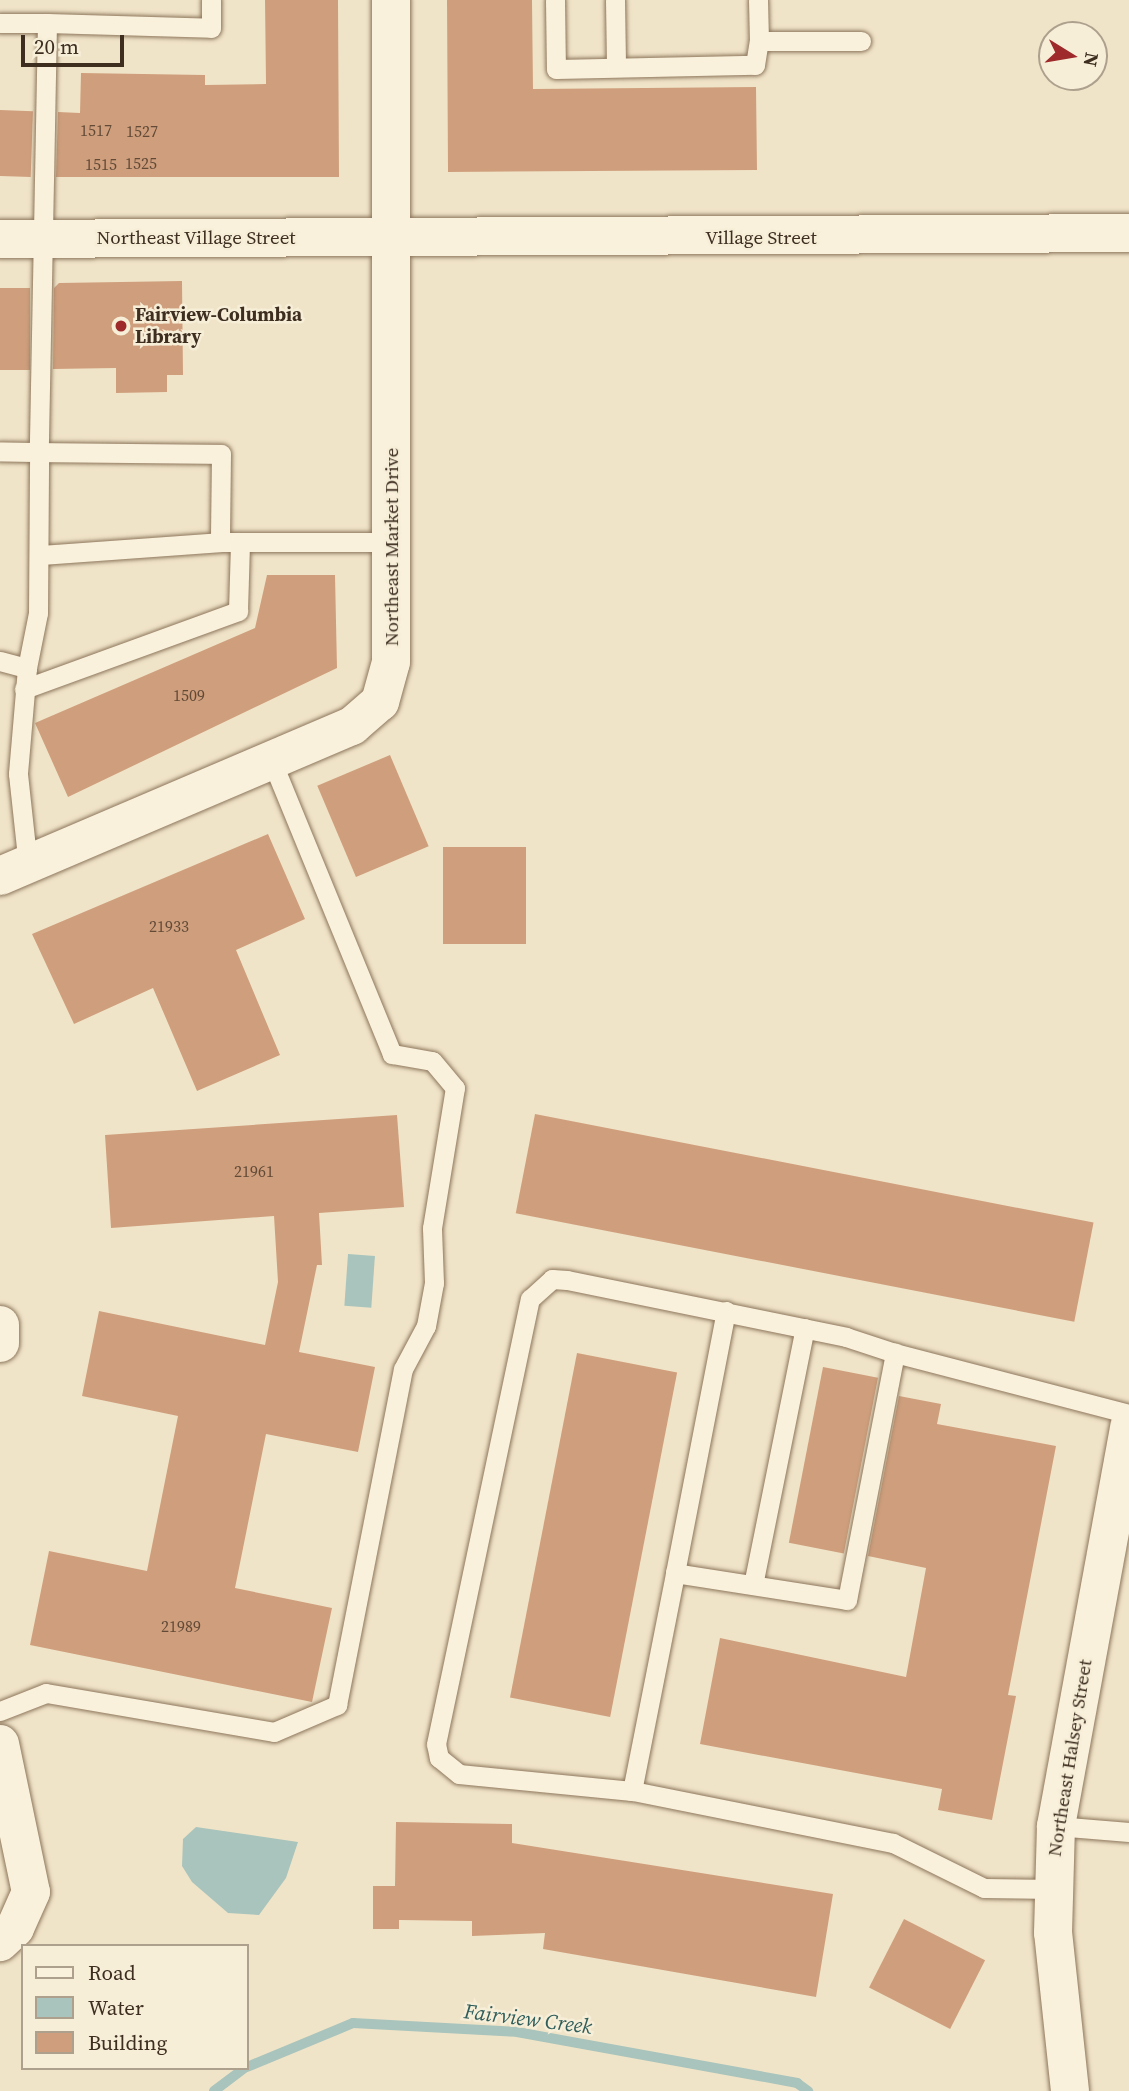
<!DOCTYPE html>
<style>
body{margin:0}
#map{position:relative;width:1129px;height:2091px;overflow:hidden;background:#f0e4c8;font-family:"Source Serif 4",serif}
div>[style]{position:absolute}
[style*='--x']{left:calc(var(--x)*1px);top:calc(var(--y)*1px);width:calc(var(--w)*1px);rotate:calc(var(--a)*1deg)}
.water>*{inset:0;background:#a9c4bc;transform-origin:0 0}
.stream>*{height:10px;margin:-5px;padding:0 5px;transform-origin:5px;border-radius:5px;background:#a9c4bc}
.building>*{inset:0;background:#cf9f7d;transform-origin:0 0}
.roads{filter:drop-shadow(0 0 2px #8d765c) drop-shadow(0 0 2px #8d765c)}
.service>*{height:19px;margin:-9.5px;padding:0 9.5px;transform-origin:9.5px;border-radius:9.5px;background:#faf1dc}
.minor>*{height:38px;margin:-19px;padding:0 19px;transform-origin:19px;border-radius:19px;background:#faf1dc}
.secondary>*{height:38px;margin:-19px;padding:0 19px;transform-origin:19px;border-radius:19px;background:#faf1dc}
.dots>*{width:19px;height:19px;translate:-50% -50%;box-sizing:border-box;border:4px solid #f7eed8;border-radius:50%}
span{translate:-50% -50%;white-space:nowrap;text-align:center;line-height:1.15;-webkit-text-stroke:5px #f7eed8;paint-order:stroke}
.number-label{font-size:16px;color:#624a37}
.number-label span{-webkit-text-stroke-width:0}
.street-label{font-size:19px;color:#3d2e20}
.poi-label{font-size:19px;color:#3d2e20;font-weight:700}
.left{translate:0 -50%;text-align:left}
.water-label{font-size:21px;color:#2f5d5a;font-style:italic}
.legend{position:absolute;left:21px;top:1944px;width:228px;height:126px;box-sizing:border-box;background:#f7eed8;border:2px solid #ada18e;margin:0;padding:9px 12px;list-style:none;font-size:21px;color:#3d2e20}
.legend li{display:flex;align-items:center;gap:14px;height:35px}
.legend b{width:35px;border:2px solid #ada18e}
.north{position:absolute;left:1038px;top:21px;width:70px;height:70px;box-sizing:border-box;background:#f7eed8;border:2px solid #ada18e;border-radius:50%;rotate:101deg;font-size:19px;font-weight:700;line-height:28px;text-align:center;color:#3d2e20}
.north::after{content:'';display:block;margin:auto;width:24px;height:32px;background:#9e2a2b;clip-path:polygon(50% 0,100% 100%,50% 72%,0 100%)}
.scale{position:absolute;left:21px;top:35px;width:103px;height:32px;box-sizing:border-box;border:4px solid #3d2e20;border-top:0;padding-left:9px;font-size:21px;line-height:24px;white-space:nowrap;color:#3d2e20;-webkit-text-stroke:5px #f7eed8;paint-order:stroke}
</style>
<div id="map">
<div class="water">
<div style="left:348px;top:1254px;width:27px;height:52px;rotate:4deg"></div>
<div style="clip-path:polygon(196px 1827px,298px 1842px,286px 1878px,259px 1915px,228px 1913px,192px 1882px,182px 1866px,183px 1839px)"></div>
</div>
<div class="stream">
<div style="--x:247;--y:2067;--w:115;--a:-22.5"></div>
<div style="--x:353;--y:2023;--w:164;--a:3.1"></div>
<div style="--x:517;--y:2032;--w:285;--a:10.3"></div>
<div style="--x:797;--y:2083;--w:14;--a:36"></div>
<div style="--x:214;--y:2091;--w:38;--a:-37"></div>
</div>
<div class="building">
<div style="clip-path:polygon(265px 0,338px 0,339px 177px,56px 177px,58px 112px,80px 113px,81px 73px,205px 75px,205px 85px,266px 84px)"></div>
<div style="clip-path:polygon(447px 0,532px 0,533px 89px,756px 87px,757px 170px,448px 172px)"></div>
<div style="left:0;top:110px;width:33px;height:66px;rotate:2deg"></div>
<div style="clip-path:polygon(182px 281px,183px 375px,167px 375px,167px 392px,116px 393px,116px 368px,53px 369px,54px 288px,59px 283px)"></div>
<div style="left:0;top:288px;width:30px;height:82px"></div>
<div style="clip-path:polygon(267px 575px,335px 575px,337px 668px,68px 797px,35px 723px,255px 628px)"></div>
<div style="left:390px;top:755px;width:99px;height:79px;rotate:67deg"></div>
<div style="clip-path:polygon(268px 834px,305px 919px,236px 950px,280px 1055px,197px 1091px,153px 988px,74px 1024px,32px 934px)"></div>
<div style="left:526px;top:847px;width:97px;height:83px;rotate:90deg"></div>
<div style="left:535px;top:1114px;width:569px;height:101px;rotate:11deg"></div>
<div style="clip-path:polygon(397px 1115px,404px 1207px,319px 1213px,322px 1265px,317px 1265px,299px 1352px,375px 1367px,358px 1452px,266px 1434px,235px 1588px,332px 1608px,312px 1702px,30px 1645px,49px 1551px,147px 1571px,178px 1416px,82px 1396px,99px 1311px,265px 1345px,278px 1282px,274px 1216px,111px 1228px,105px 1135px)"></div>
<div style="left:577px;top:1353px;width:102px;height:351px;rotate:11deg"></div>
<div style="left:823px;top:1367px;width:56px;height:179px;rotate:11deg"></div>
<div style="clip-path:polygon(899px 1396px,941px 1404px,937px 1424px,1056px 1446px,1008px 1695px,1016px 1696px,992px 1820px,938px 1810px,942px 1789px,700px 1744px,720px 1638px,906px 1677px,926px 1568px,868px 1556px)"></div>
<div style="clip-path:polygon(396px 1822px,512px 1824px,512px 1843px,833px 1894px,816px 1997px,543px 1949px,545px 1933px,472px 1936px,472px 1921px,399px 1920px,399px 1929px,373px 1929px,373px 1886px,395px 1886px)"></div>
<div style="left:904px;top:1919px;width:91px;height:77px;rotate:27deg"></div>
</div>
<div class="roads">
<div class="service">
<div style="--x:555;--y:0;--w:69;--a:89.2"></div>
<div style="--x:556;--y:69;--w:199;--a:-1.2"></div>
<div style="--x:755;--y:65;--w:24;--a:-81"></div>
<div style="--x:759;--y:41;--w:102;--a:0"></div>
<div style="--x:615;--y:0;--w:67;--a:89.1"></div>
<div style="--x:758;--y:0;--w:41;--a:88.6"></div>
<div style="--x:0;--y:23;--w:47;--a:0"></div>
<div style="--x:47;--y:23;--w:429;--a:91.1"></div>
<div style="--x:39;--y:452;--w:39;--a:-179"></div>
<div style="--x:47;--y:23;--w:164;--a:1.7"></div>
<div style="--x:211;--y:28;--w:28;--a:-90"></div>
<div style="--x:40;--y:555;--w:180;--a:-4.1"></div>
<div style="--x:0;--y:661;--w:28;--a:15"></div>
<div style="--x:27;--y:668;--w:106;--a:94.9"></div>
<div style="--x:18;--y:774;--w:93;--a:83.8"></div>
<div style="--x:27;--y:668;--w:56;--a:-78.7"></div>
<div style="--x:38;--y:613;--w:161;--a:-89.6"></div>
<div style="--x:39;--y:452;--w:182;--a:0.6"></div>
<div style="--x:221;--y:454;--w:88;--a:90.7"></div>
<div style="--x:220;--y:542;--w:172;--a:0"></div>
<div style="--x:24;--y:689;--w:228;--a:-20"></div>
<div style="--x:238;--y:611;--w:69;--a:-88.3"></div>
<div style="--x:675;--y:1573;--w:267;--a:-79"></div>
<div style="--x:753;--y:1585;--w:262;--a:-78.6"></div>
<div style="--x:0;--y:1711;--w:49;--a:-21.4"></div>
<div style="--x:46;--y:1693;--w:231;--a:9.7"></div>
<div style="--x:274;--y:1732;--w:69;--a:-23.2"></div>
<div style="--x:337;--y:1705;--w:342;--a:-78.9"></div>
<div style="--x:403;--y:1369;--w:49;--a:-61.9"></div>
<div style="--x:426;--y:1326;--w:44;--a:-79.5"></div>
<div style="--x:434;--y:1283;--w:55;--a:-92.1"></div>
<div style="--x:432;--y:1228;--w:142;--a:-80.7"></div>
<div style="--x:455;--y:1088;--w:35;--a:-130"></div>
<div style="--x:432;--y:1061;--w:41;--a:-170.1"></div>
<div style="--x:392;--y:1054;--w:317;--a:-112.3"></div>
<div style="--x:632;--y:1791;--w:174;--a:-174.4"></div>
<div style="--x:459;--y:1774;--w:26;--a:-141"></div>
<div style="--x:439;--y:1758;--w:14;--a:-102"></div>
<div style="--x:436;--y:1744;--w:455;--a:-78.1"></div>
<div style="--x:530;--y:1299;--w:30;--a:-42"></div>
<div style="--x:552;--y:1279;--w:15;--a:4"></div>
<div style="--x:567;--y:1280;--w:285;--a:11.5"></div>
<div style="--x:846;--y:1337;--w:52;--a:18.1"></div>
<div style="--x:1056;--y:1826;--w:73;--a:4.7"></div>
<div style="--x:1054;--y:1889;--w:70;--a:-179.2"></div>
<div style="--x:984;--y:1888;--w:102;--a:-153.7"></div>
<div style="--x:893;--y:1843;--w:266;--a:-168.7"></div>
<div style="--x:632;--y:1791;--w:222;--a:-78.8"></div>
<div style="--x:675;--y:1573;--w:174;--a:8.9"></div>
<div style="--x:847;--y:1600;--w:252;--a:-79"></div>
<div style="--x:895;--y:1353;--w:242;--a:14.6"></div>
</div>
<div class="minor">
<div style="--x:0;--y:239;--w:1129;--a:-0.3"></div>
<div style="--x:0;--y:876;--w:383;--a:-23.1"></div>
<div style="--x:352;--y:726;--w:37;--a:-41"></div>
<div style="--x:380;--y:702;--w:41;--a:-74.6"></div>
<div style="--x:391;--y:662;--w:662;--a:-90"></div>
<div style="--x:0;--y:1325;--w:18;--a:90"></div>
<div style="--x:0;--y:1744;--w:151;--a:78.2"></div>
<div style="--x:31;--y:1892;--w:39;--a:114"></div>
<div style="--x:15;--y:1928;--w:21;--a:137"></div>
</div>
<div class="secondary">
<div style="--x:1070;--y:2091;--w:159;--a:-96.1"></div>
<div style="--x:1053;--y:1933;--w:107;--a:-88.4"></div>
<div style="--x:1056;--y:1826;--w:406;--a:-79.6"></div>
</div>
</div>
<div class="dots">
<div style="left:121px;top:326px;background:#9e2a2b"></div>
</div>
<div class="number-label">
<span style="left:96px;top:130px">1517</span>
<span style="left:142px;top:131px">1527</span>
<span style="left:141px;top:163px">1525</span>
<span style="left:101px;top:164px">1515</span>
<span style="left:189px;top:695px">1509</span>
<span style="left:169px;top:926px">21933</span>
<span style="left:254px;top:1171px">21961</span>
<span style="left:181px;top:1626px">21989</span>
</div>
<div class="street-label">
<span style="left:196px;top:238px">Northeast Village Street</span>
<span style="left:761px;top:238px">Village Street</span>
<span style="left:392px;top:547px;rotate:-90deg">Northeast Market Drive</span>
<span style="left:1070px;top:1758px;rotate:-81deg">Northeast Halsey Street</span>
</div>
<div class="poi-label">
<span class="left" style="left:135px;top:326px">Fairview-Columbia<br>Library</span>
</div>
<div class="water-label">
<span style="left:528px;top:2019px;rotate:7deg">Fairview Creek</span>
</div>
<ul class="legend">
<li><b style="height:9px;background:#faf1dc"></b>Road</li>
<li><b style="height:19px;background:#a9c4bc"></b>Water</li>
<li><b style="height:19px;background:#cf9f7d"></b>Building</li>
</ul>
<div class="north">N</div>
<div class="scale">20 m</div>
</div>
